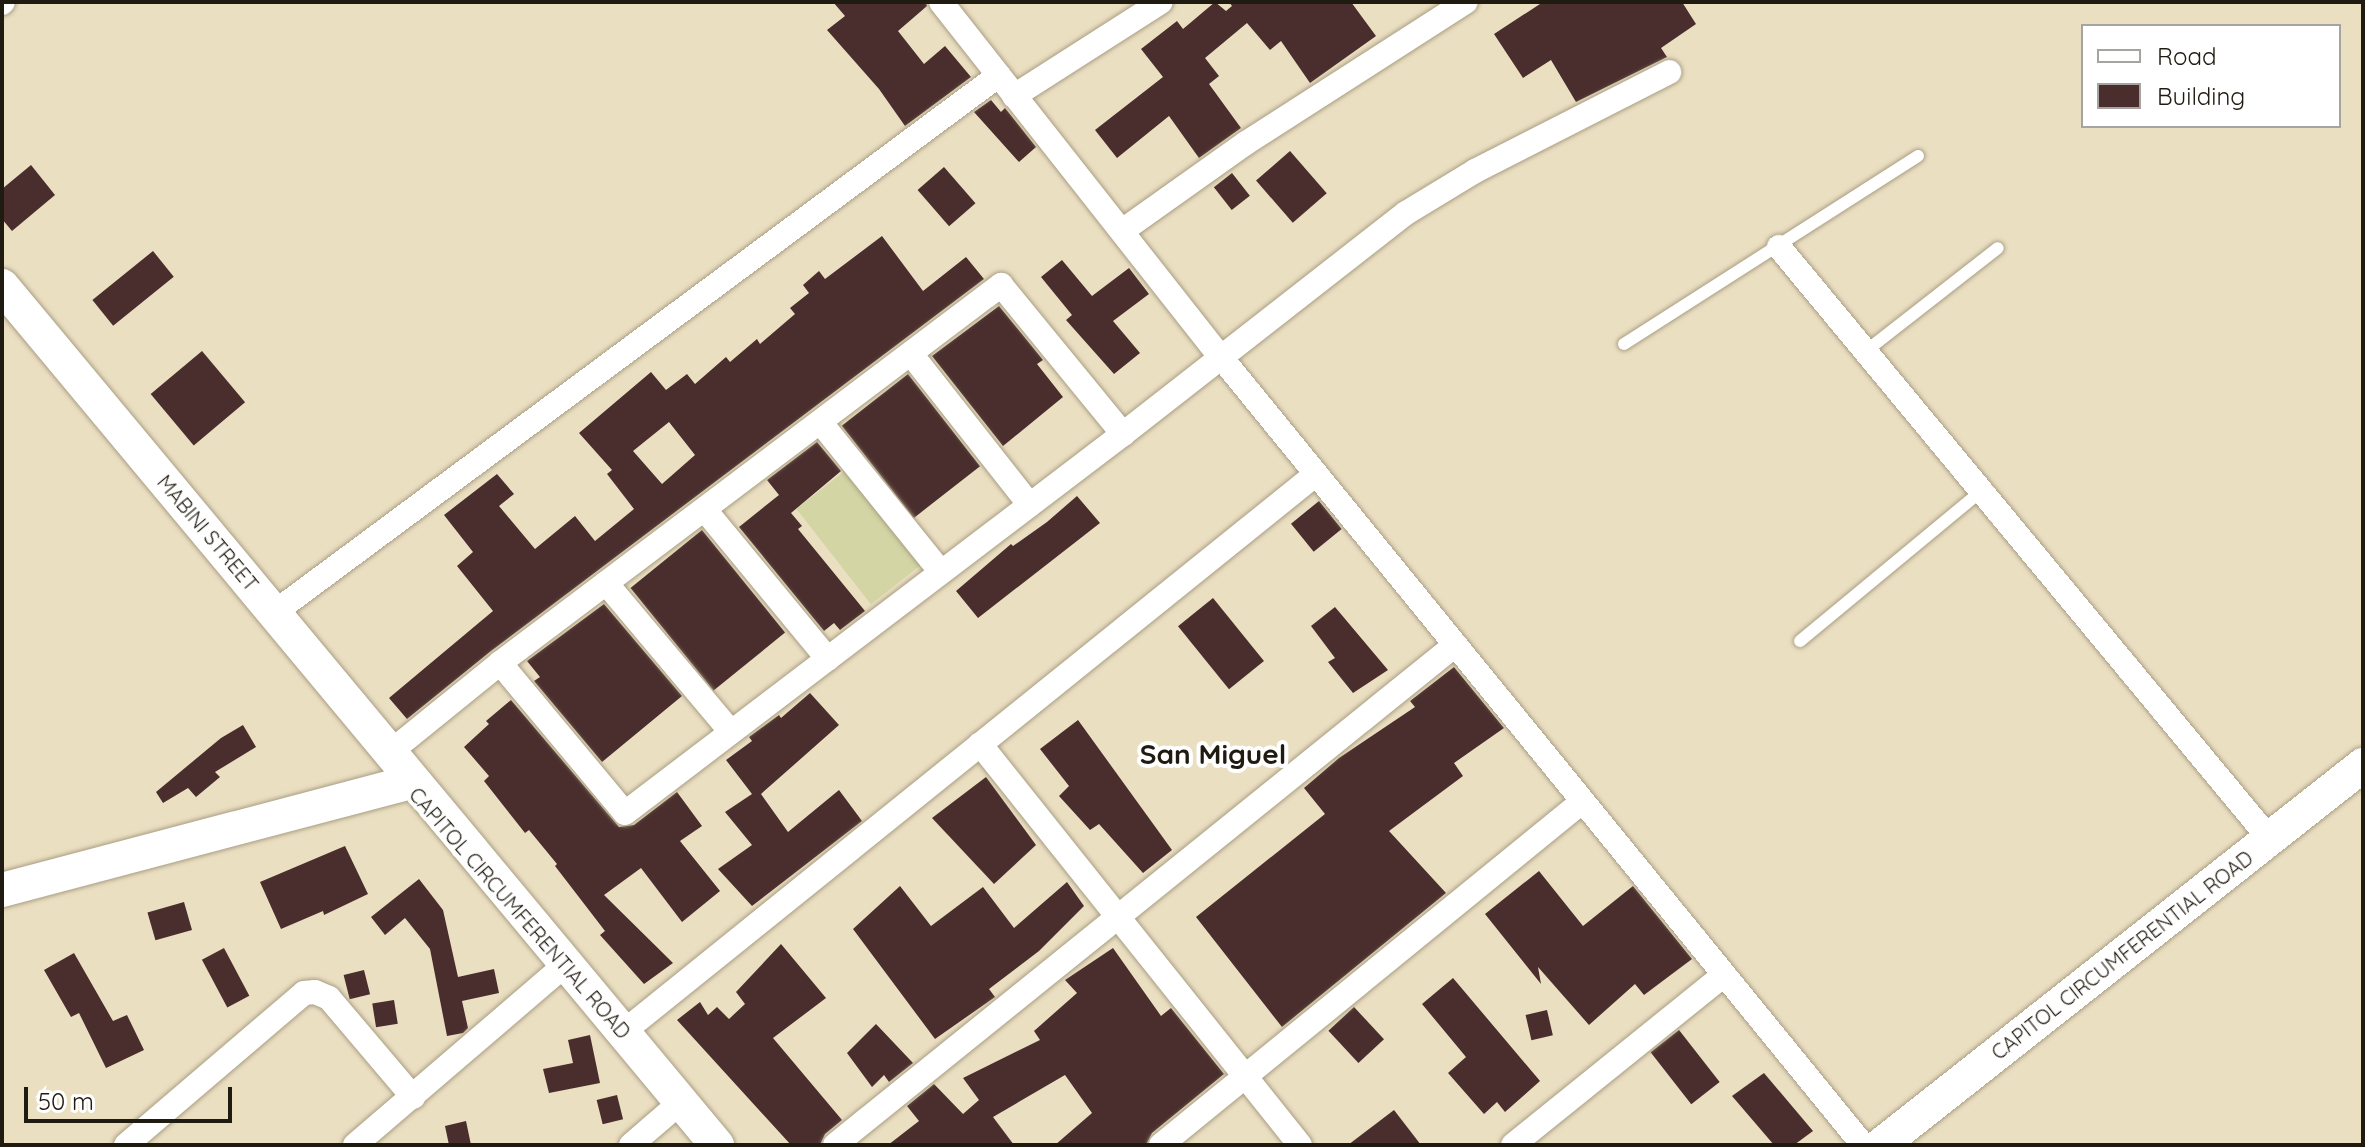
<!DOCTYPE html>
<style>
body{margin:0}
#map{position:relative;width:2365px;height:1147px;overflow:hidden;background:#ebdfc2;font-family:Quicksand,sans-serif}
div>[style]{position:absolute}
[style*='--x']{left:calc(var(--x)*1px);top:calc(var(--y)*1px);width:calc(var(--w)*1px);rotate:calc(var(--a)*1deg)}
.green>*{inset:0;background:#d3d5a4;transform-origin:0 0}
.building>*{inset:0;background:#492e2d;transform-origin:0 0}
.roads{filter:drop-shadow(0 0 2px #a99e83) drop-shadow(0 0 2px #a99e83)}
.lane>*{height:12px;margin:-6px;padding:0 6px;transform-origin:6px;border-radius:6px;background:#fff}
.street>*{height:24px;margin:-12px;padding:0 12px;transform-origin:12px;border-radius:12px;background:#fff}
.secondary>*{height:34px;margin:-17px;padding:0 17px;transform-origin:17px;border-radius:17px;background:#fff}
span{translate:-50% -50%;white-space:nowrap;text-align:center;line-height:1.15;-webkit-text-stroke:8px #fff;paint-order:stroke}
.street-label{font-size:20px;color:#201b11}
.district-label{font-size:28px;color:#201b11;font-weight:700}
.frame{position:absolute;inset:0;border:4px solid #201b11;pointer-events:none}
.legend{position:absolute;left:2081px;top:24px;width:260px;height:104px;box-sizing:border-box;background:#fff;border:2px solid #a6a4a0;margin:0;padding:10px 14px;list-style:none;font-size:24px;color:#201b11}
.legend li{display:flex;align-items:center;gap:16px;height:40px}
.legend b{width:40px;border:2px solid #a6a4a0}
.scale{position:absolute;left:24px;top:1087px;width:208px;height:36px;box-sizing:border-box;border:4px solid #201b11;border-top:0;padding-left:10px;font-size:24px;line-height:28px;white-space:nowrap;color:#201b11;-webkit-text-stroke:6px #fff;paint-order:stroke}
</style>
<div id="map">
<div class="green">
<div style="left:846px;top:470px;width:121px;height:63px;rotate:52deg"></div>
</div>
<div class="building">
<div style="clip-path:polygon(833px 2px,926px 2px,927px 6px,898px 31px,924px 64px,945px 46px,971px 77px,905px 126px,879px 89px,827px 30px,845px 16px)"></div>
<div style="clip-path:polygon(1215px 2px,1226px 11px,1232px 6px,1229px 2px,1351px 2px,1376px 36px,1310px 83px,1281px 41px,1270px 50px,1247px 23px,1205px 58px,1219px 76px,1209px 84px,1241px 128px,1199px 158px,1169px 116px,1117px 158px,1095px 130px,1163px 77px,1141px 49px,1177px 21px,1183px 29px)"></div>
<div style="clip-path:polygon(1543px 2px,1682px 2px,1696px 24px,1661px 48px,1667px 57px,1576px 102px,1551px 60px,1523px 78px,1494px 34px)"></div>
<div style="clip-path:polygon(991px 100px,1001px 112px,1005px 108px,1036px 147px,1019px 162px,974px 112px)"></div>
<div style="left:1290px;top:151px;width:56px;height:45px;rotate:49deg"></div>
<div style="clip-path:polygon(31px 165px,55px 195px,12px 231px,2px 219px,2px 189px)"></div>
<div style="left:944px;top:167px;width:48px;height:35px;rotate:49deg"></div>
<div style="left:1232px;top:173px;width:29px;height:23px;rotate:52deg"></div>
<div style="clip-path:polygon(evenodd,882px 236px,923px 291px,966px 257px,984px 279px,491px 651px,407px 719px,389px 698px,493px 611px,457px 566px,473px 552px,444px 515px,497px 474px,514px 494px,499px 506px,535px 549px,575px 516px,595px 541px,634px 509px,607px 474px,612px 470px,579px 433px,651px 372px,666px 390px,687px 374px,695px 384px,726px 357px,730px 362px,757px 339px,760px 344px,795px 314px,790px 308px,809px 293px,803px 285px,819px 271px,825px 279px,882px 236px,669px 422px,695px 455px,662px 484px,633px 451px,669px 422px)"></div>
<div style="left:153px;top:251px;width:33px;height:78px;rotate:51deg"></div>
<div style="clip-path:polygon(1062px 260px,1092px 296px,1129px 268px,1149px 294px,1113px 321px,1140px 353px,1114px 374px,1066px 320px,1072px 315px,1041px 277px)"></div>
<div style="clip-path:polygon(999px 306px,1043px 360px,1037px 364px,1063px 397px,1003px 446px,932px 356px)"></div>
<div style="left:202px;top:351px;width:67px;height:67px;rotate:50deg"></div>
<div style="left:908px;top:374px;width:117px;height:84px;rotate:52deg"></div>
<div style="clip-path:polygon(817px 442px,841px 471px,791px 513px,802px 526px,798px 529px,865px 611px,840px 630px,834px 623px,824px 631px,739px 527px,779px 495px,767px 480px)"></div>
<div style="clip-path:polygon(1077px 496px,1100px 523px,978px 618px,956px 591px,1011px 544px,1013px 546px,1047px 522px)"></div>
<div style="left:1319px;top:501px;width:36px;height:36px;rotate:51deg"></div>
<div style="left:702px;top:530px;width:132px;height:92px;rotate:51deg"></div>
<div style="left:1213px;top:598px;width:81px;height:45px;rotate:51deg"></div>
<div style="clip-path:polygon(604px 604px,682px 696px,602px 762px,534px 681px,540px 677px,527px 661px)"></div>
<div style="clip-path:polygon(1335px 607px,1388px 670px,1353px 693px,1328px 662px,1335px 658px,1311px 626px)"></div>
<div style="clip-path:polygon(1454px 667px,1504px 728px,1454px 763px,1463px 776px,1389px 831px,1446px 893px,1282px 1027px,1196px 917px,1325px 814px,1304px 788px,1339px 758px,1415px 707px,1410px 701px)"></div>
<div style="clip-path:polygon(810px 693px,839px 725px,761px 794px,788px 832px,839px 790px,862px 821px,752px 906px,718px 869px,752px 845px,725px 812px,752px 794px,726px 760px,752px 741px,749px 737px,779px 715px,781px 718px)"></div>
<div style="clip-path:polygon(511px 700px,619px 827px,634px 825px,677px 792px,702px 826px,680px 841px,720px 891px,682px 922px,641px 868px,604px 895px,673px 963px,644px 984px,600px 935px,605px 931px,555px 866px,557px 864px,529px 830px,525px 833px,484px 781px,489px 776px,464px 747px,489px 724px,486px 721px)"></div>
<div style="clip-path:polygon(1078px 720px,1172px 850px,1143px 873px,1099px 824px,1090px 830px,1059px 796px,1069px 786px,1040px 749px)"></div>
<div style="clip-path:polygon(243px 725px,256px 747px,215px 772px,220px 777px,196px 797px,188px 788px,163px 803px,156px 792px,221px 738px)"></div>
<div style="clip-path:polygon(986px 777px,1036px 845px,994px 884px,932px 818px)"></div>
<div style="clip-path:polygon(345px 846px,368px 894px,324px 915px,323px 911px,281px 929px,260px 882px)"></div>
<div style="clip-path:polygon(1539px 871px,1583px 926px,1633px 886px,1692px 959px,1644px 995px,1635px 984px,1589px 1025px,1538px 967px,1541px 984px,1485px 914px)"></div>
<div style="clip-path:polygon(419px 879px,443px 910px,458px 977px,494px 969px,499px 993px,462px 1001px,468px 1028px,463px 1033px,447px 1036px,430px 949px,405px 918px,385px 935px,371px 917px)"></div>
<div style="clip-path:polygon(1067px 882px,1084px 906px,1039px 951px,989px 989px,995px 997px,935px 1039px,853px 929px,900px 886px,931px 926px,983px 887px,1014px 928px)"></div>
<div style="left:184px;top:902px;width:29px;height:38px;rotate:74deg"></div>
<div style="clip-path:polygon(781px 944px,826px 998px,773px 1038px,842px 1120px,825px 1134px,820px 1145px,791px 1145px,677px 1020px,700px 1002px,708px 1015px,717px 1007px,729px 1019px,745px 1004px,736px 992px)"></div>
<div style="left:224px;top:948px;width:54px;height:25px;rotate:62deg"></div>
<div style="clip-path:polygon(1113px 948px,1161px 1016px,1171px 1008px,1224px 1074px,1152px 1133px,1146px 1145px,1055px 1145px,1092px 1113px,1065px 1075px,993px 1117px,1014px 1145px,888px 1145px,919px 1121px,907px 1106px,934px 1084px,963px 1114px,979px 1100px,963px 1078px,1040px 1040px,1034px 1031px,1077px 993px,1065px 980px)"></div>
<div style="clip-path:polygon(74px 953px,113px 1021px,127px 1015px,144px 1050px,106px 1068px,79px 1013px,71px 1017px,44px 970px)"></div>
<div style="left:364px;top:970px;width:25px;height:21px;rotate:76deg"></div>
<div style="clip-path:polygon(1453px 978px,1540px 1081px,1505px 1112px,1497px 1102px,1484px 1114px,1448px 1073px,1466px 1057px,1422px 1004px)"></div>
<div style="left:394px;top:1000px;width:24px;height:22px;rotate:81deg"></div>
<div style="left:1354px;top:1007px;width:44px;height:35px;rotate:47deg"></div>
<div style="left:1547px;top:1010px;width:26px;height:22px;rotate:77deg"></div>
<div style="clip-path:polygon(876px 1024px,913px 1063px,889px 1082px,884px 1075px,872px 1087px,847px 1053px)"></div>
<div style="left:1679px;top:1030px;width:66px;height:36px;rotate:52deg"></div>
<div style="clip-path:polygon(590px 1035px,600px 1083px,549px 1093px,543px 1069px,573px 1063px,568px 1040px)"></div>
<div style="clip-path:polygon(1764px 1073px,1813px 1131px,1794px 1145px,1774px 1145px,1732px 1096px)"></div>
<div style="left:617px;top:1095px;width:25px;height:21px;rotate:76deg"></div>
<div style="clip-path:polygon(1394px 1110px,1421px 1145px,1348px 1145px)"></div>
<div style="clip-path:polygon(466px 1121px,471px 1145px,449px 1145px,445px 1126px)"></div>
</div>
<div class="roads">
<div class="lane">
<div style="--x:1624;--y:344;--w:349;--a:-32.6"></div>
<div style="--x:1866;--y:351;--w:167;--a:-38"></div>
<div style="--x:1800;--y:641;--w:235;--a:-39.6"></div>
</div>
<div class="street">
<div style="--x:941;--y:2;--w:451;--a:51.8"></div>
<div style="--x:1220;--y:356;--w:1018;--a:50.82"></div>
<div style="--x:2;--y:3;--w:1;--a:-45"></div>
<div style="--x:1014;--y:96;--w:174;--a:-32.6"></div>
<div style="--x:1122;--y:231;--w:152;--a:-35.4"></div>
<div style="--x:1246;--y:143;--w:261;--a:-32.7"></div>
<div style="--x:1779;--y:247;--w:768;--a:50.34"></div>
<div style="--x:911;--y:354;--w:192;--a:51.8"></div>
<div style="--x:821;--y:423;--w:191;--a:51.2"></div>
<div style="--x:705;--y:510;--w:193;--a:50.5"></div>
<div style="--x:606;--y:583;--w:194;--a:50"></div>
<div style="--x:275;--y:612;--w:901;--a:-36.56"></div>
<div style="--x:500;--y:663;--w:195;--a:50.2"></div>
<div style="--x:625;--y:813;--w:626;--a:-37.27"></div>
<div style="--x:1123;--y:434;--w:359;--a:-38"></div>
<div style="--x:1406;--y:213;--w:81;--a:-31.3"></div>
<div style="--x:1475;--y:171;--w:218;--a:-27"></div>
<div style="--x:980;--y:744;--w:513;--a:51.41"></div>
<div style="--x:389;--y:753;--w:143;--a:-39"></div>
<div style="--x:500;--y:663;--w:628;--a:-37.03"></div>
<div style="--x:1001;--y:285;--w:193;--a:50.7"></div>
<div style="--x:622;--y:1033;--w:891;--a:-38.85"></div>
<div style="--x:126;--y:1145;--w:234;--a:-40.5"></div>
<div style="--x:304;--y:993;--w:11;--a:-5"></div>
<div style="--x:315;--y:992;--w:15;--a:23"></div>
<div style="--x:329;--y:998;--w:130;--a:49.7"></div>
<div style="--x:355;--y:1145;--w:277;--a:-40.6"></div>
<div style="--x:631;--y:1145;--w:66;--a:-40.7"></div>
<div style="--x:835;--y:1145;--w:796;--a:-38.88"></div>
<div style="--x:1161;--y:1145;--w:544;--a:-39.19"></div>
<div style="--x:1513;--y:1145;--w:271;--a:-38.9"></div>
</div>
<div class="secondary">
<div style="--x:2;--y:286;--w:1118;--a:50.23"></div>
<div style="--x:2;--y:890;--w:424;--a:-14.8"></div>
<div style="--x:1881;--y:1145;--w:614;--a:-38.25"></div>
</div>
</div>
<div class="street-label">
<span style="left:208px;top:533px;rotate:50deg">MABINI STREET</span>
<span style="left:520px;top:913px;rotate:49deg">CAPITOL CIRCUMFERENTIAL ROAD</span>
<span style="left:2122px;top:955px;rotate:-38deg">CAPITOL CIRCUMFERENTIAL ROAD</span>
</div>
<div class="district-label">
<span style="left:1213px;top:754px">San Miguel</span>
</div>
<div class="frame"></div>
<ul class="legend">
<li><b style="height:10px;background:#fff"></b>Road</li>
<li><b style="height:22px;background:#492e2d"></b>Building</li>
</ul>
<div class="scale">50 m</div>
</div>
